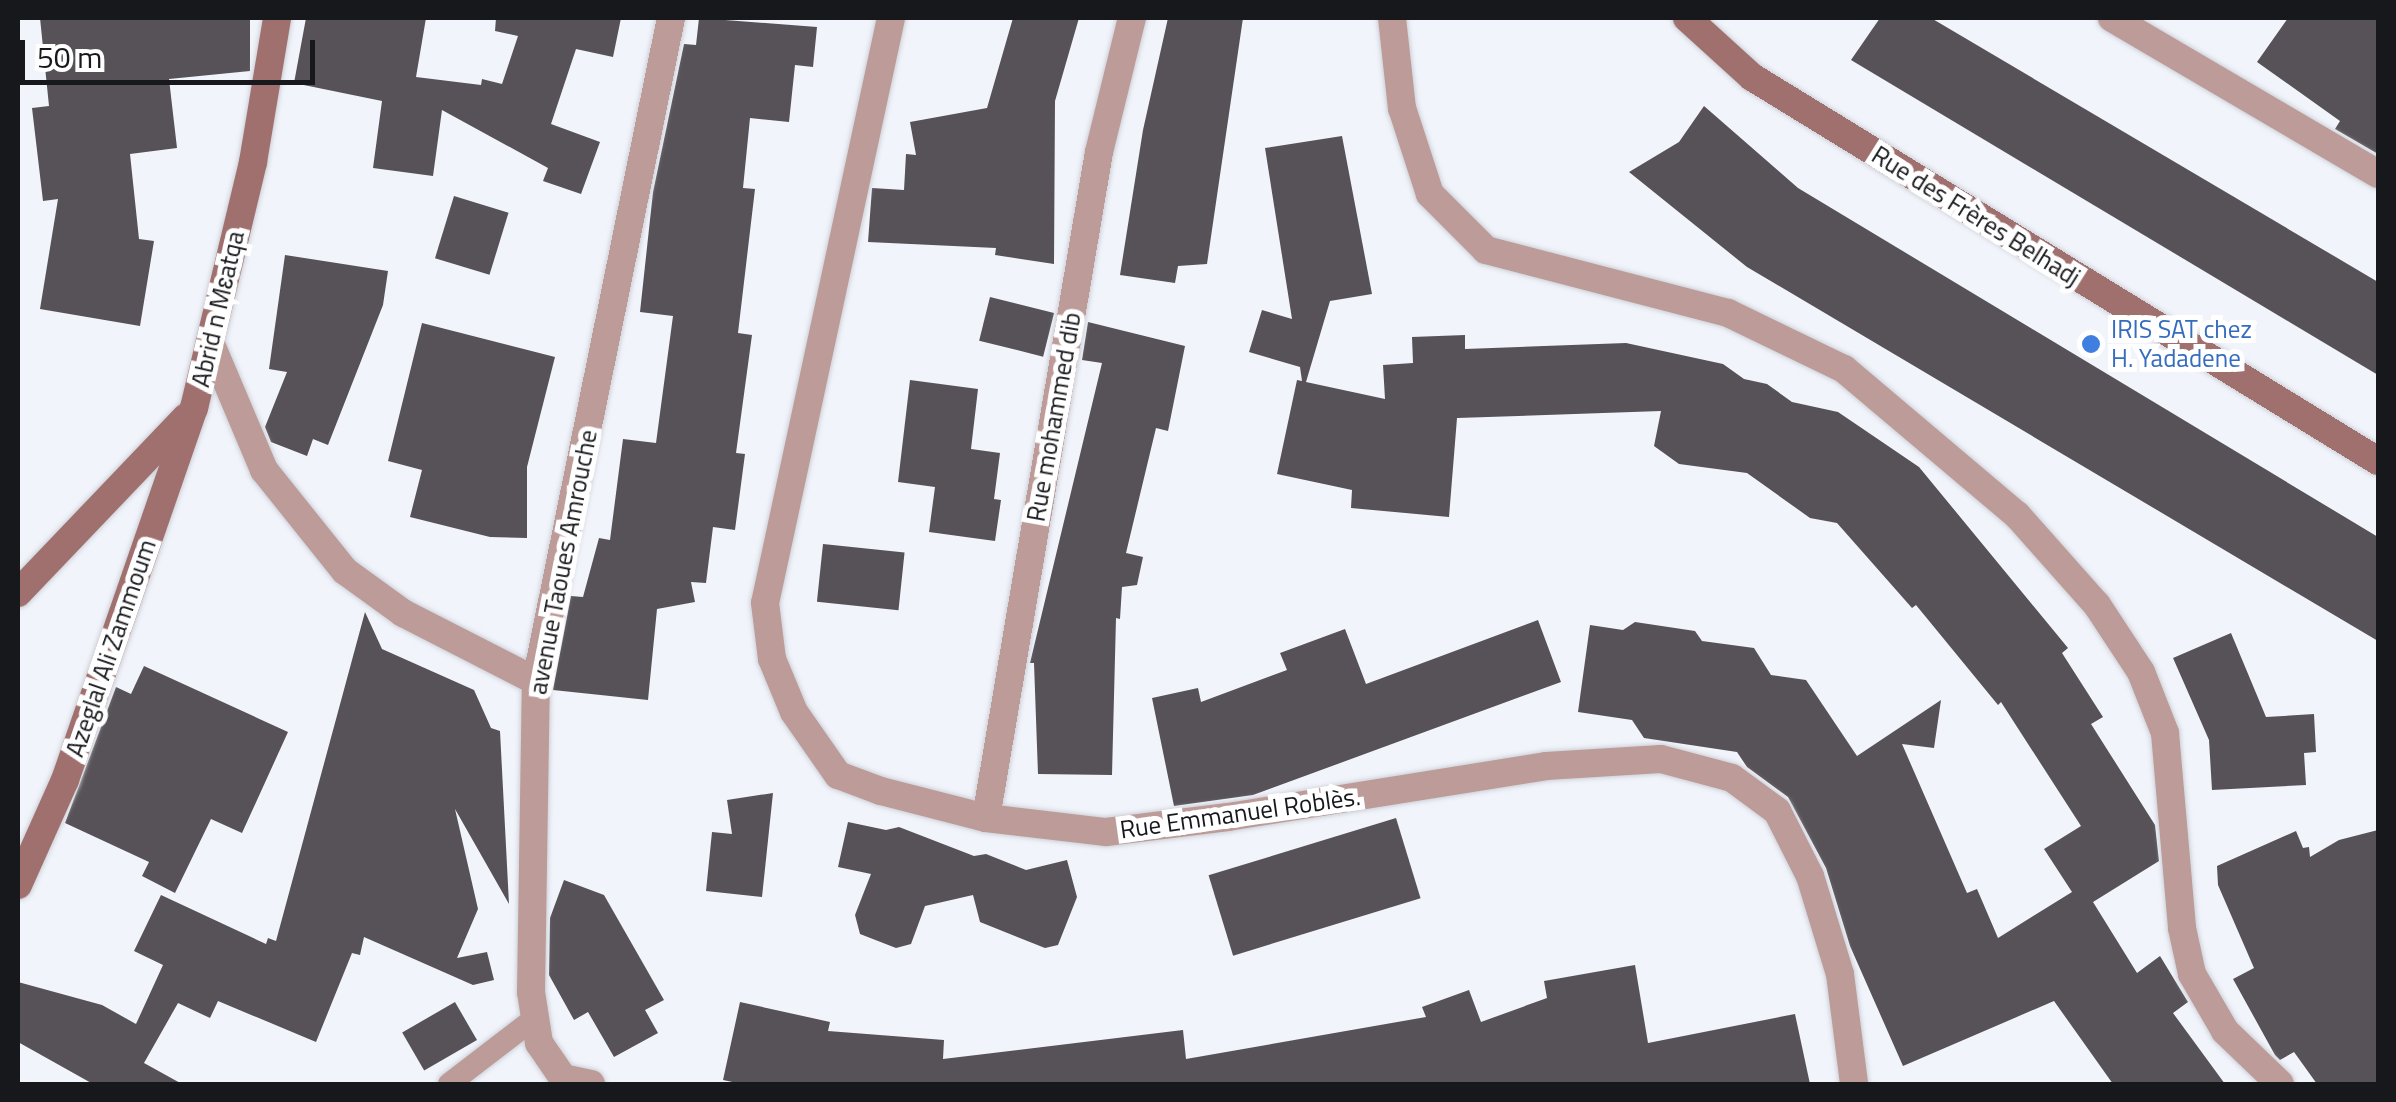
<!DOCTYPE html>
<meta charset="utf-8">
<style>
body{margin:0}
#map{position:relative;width:2396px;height:1102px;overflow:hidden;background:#f1f4fb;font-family:"Titillium Web",sans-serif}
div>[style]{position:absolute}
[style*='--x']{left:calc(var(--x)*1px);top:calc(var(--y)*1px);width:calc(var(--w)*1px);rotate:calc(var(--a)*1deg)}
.building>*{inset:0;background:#575257;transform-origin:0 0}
.roads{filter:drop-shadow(0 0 2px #ced1d7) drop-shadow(0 0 2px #ced1d7)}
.service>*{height:22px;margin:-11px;padding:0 11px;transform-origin:11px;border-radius:11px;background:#bc9b99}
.minor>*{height:28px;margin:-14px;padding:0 14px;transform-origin:14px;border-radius:14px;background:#bc9b99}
.secondary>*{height:28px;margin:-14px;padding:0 14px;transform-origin:14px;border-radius:14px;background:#9f706e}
.dots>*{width:28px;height:28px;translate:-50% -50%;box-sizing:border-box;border:5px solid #fff;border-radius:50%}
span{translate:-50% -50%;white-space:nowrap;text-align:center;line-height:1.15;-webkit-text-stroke:10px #fff;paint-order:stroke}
.street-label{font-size:25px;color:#17181b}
.shop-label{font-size:25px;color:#366cbe}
.left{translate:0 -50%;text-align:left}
.frame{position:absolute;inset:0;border:20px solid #17181b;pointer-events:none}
.scale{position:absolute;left:20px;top:40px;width:295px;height:45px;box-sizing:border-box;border:5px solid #17181b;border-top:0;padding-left:12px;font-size:30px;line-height:35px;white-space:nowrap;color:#17181b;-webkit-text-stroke:8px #fff;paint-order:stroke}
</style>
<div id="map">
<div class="building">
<div style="clip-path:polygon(40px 18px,250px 18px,250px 71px,169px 79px,177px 148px,130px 154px,139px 239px,154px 241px,140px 326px,40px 309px,58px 199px,43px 201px,32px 108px,49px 106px)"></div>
<div style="clip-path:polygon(306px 18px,426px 18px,416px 77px,481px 85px,482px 79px,502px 84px,518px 36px,495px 31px,496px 18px,621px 18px,613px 57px,576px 49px,551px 124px,600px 142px,581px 194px,543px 181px,548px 168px,442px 110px,433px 176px,373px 168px,382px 101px,294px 83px)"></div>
<div style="clip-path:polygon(699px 18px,817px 27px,813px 67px,795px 65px,789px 122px,750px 118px,743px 188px,755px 189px,738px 333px,752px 335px,736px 453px,745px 454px,735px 530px,713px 527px,706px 583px,691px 582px,695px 602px,657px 609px,648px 700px,553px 690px,571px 596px,583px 597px,599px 538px,610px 540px,623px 439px,656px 443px,673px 316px,640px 312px,653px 192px,684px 44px,696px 45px)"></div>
<div style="clip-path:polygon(1013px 18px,1079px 18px,1055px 101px,1054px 264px,995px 255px,996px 248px,868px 242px,872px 188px,904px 190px,906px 154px,916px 155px,910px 122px,987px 108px)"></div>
<div style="clip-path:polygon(1168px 18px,1243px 18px,1207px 264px,1178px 266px,1175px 283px,1120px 275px,1143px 130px)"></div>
<div style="clip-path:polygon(1880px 18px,1931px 18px,2378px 282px,2378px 375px,1851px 60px)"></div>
<div style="clip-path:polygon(2288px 18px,2378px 18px,2378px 154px,2335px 129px,2340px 121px,2257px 62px)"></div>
<div style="clip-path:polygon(1704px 106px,1798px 188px,2378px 537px,2378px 641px,1747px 267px,1629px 172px,1679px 142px)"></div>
<div style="clip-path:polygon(1342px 136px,1372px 294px,1330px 301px,1306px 382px,1385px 399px,1383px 365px,1413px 363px,1412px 337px,1465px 335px,1465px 349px,1626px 343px,1723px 364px,1744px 379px,1767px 384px,1792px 402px,1838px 412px,1919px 467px,2068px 648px,2062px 653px,2103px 717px,2091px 724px,2155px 825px,2159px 861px,2093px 902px,2137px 973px,2160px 956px,2188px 1002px,2173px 1013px,2225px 1084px,2113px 1084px,2054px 1001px,1903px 1066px,1850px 946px,1826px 868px,1788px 797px,1747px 767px,1737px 752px,1644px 738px,1632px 720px,1578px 712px,1590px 625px,1623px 630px,1635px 622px,1695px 631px,1702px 641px,1754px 648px,1771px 675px,1806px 680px,1857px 756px,1941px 700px,1934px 748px,1902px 744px,1967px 893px,1977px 889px,1998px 938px,2072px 892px,2044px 849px,2081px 826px,2001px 702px,1998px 705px,1916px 605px,1912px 608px,1837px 523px,1810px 518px,1747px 473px,1679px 464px,1654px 446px,1661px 411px,1457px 418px,1449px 517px,1351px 508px,1352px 490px,1277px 474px,1297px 380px,1302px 381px,1300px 367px,1249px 352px,1262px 310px,1292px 319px,1265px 148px)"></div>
<div style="left:454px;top:196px;width:57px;height:65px;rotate:17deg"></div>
<div style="clip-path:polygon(285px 255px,388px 271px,383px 305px,328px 445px,313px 439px,307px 456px,271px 442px,265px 427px,287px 372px,269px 369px)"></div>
<div style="left:990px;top:297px;width:66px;height:45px;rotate:14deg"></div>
<div style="clip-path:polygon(1088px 322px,1185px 346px,1168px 431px,1156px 428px,1126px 553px,1143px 557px,1137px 585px,1122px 587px,1120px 619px,1116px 618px,1112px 775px,1038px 774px,1034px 663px,1030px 663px,1102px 363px,1082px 360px)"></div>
<div style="clip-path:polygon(422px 323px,555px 357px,527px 467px,527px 538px,490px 537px,410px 517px,422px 470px,388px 461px)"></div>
<div style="clip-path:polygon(910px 380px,978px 389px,971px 449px,1000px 453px,994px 499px,1001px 500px,995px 541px,929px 532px,935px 487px,898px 482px)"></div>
<div style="left:823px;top:544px;width:82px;height:58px;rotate:6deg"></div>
<div style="clip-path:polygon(365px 612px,382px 649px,474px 690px,491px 728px,500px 731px,509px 904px,455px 809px,478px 909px,457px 958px,487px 952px,494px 980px,473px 985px,364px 937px,360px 955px,352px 953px,316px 1042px,218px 1001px,210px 1018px,178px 1003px,144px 1063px,182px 1084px,93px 1084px,18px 1042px,18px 982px,102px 1005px,136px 1024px,163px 965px,134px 951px,161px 895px,266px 944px,268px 938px,276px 941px)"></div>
<div style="clip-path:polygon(1538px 620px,1561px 682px,1253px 795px,1174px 806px,1152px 698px,1198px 688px,1201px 702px,1287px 670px,1280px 653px,1345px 629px,1366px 684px)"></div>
<div style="clip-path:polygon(2231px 633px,2266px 717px,2314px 714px,2316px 752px,2304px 753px,2306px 785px,2212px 790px,2209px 740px,2173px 658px)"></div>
<div style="clip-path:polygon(144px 666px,288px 732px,242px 833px,211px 819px,175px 893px,142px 876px,149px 862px,65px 823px,116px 687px,131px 694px)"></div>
<div style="clip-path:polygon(773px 793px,762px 897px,706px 891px,712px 832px,732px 834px,727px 800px)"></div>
<div style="left:1396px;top:818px;width:84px;height:196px;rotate:73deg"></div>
<div style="clip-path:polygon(848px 822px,886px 830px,899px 827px,974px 856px,986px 854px,1026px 870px,1067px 860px,1077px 897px,1058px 945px,1045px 948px,980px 922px,973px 895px,925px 906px,911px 944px,896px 948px,860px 934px,855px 915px,871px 874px,838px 867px)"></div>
<div style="clip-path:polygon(2378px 830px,2378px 1084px,2317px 1084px,2294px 1052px,2280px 1060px,2275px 1055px,2233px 979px,2254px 968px,2218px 885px,2217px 866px,2296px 831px,2303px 848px,2309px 847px,2310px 857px,2339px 840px)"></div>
<div style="clip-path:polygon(564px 880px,604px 895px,664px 1000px,645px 1010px,658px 1033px,614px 1057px,588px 1012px,574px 1020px,549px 975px,550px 918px)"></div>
<div style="clip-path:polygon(1635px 965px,1648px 1043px,1795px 1014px,1810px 1084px,742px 1084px,723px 1080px,740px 1002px,830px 1022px,828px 1031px,944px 1040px,943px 1059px,1183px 1030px,1186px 1059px,1426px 1017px,1422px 1007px,1469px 990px,1481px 1022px,1547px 998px,1544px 981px)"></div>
<div style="left:455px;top:1002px;width:44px;height:61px;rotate:60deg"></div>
</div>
<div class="roads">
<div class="service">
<div style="--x:449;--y:1084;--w:108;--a:-37.5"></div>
</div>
<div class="minor">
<div style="--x:891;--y:18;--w:598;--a:102.15"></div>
<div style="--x:765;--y:603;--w:56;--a:82.9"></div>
<div style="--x:772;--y:659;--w:57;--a:67.5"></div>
<div style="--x:794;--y:712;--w:77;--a:55.1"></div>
<div style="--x:838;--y:775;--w:46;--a:20.4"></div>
<div style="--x:881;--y:791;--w:108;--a:14.4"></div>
<div style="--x:986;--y:818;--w:121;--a:6.7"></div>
<div style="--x:1106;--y:832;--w:123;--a:-7"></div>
<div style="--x:1228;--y:817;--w:322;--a:-9.1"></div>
<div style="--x:1546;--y:766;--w:115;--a:-3.5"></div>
<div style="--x:1661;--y:759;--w:73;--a:15"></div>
<div style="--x:1732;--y:778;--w:56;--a:36.3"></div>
<div style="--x:1777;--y:811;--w:73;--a:63.1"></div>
<div style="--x:1810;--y:876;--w:102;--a:73"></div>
<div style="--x:1840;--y:974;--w:111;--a:82.7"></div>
<div style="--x:1392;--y:18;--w:91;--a:83.7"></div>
<div style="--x:1402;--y:108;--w:90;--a:72"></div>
<div style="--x:1430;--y:194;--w:79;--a:45"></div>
<div style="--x:1486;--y:250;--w:250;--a:14.6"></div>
<div style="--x:1728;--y:313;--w:129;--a:25.8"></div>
<div style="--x:1844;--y:369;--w:226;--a:40.2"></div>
<div style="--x:2017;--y:515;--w:120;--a:48.4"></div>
<div style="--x:2097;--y:605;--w:80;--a:56.7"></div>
<div style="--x:2141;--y:672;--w:66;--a:68.5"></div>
<div style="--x:2165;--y:733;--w:196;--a:85"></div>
<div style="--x:2182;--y:928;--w:47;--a:77.7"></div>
<div style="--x:2192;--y:974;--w:66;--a:59.9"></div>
<div style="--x:2225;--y:1031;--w:76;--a:43.9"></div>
<div style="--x:2112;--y:18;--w:308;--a:30.4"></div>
<div style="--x:210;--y:342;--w:139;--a:67.1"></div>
<div style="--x:264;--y:470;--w:129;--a:51.3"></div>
<div style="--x:345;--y:571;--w:72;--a:35.9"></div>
<div style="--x:403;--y:613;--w:149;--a:27.1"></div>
<div style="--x:986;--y:818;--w:676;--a:-80.37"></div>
<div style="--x:1099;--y:152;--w:138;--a:-76.2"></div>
<div style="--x:591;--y:1084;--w:29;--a:-168"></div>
<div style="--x:563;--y:1078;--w:42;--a:-124.4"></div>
<div style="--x:539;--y:1043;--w:52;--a:-98.9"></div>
<div style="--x:531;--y:992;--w:311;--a:-89.1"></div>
<div style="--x:536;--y:681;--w:677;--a:-78.49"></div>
</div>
<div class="secondary">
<div style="--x:1687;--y:18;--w:88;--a:42.2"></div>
<div style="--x:1752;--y:77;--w:734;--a:31.53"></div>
<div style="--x:18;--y:593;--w:243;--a:-46.3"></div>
<div style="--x:18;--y:885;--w:115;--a:-65.9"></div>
<div style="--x:65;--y:780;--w:394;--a:-70.9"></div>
<div style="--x:194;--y:408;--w:253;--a:-76.5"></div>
<div style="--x:253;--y:162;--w:146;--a:-80.5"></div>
</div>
</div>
<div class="dots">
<div style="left:2091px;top:344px;background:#3f7fe0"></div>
</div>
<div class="street-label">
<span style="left:1976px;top:216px;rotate:32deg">Rue des Frères Belhadj</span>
<span style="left:218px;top:309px;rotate:-77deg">Abrid n Mɛatqa</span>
<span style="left:1054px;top:417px;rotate:-80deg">Rue mohammed dib</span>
<span style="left:563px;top:562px;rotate:-79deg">avenue Taoues Amrouche</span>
<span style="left:111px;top:648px;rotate:-71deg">Azeglal Ali Zammoum</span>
<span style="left:1240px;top:813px;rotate:-8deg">Rue Emmanuel Roblès.</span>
</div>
<div class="shop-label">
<span class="left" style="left:2111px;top:344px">IRIS SAT chez<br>H. Yadadene</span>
</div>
<div class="frame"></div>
<div class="scale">50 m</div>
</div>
